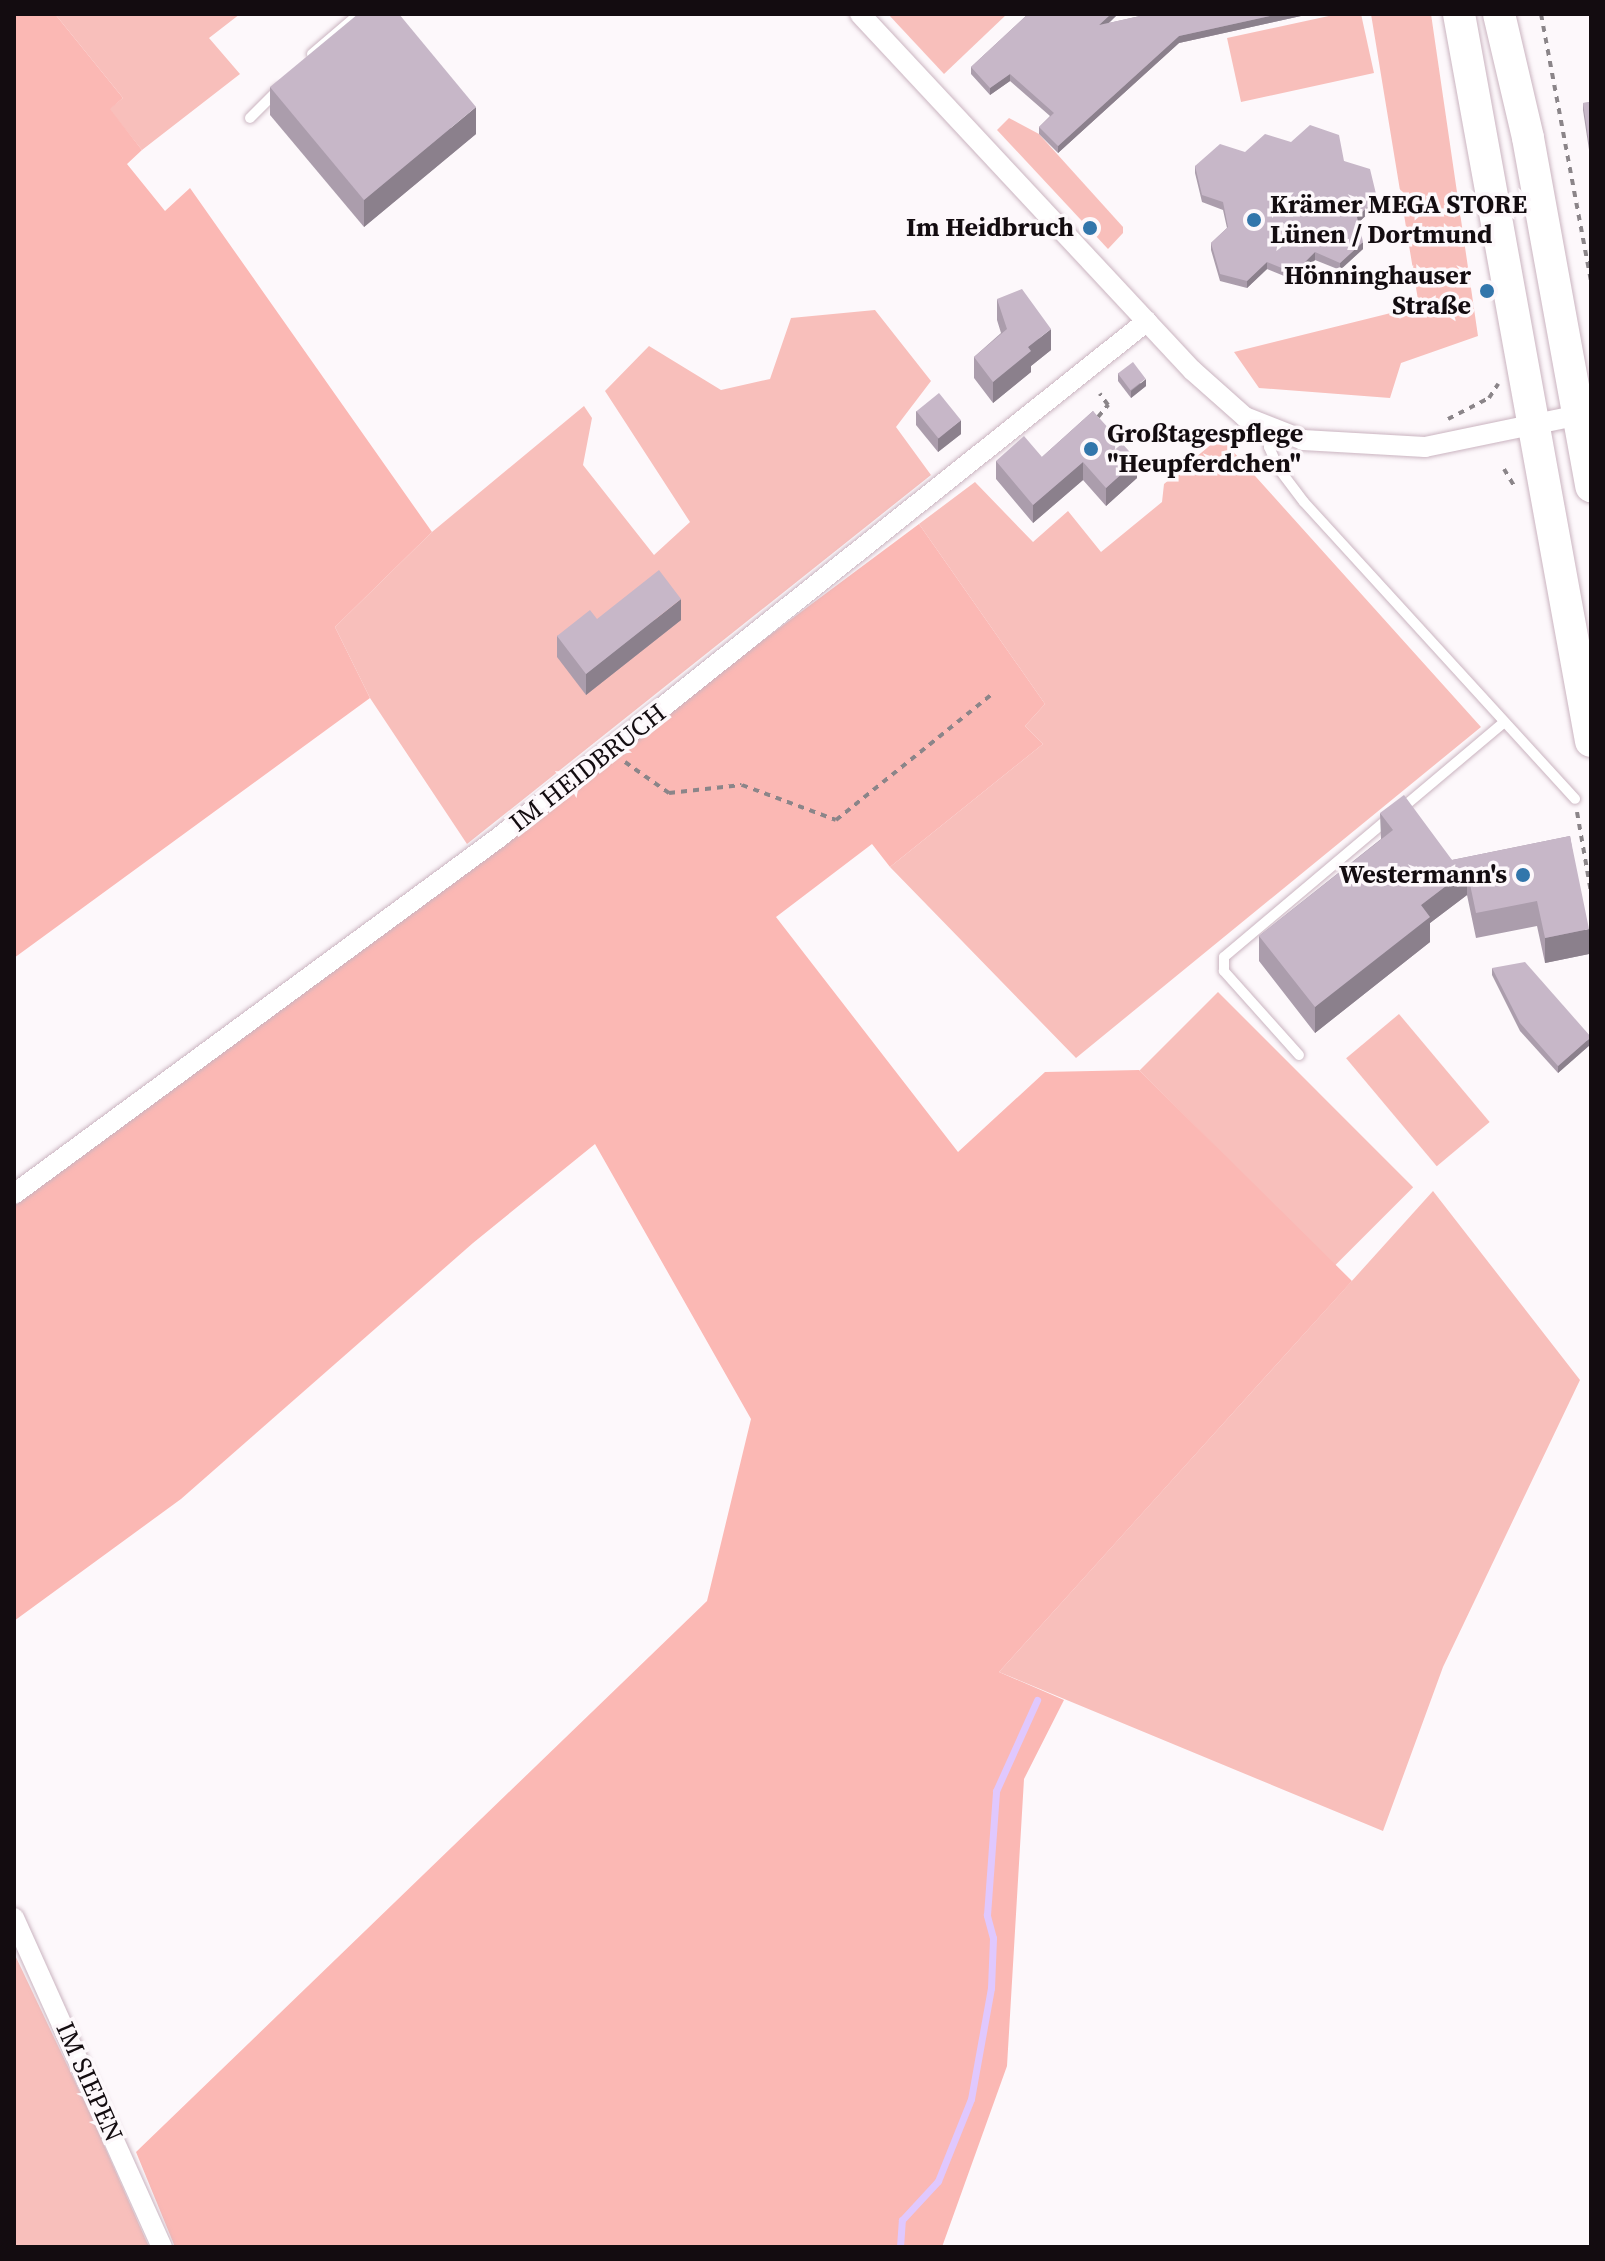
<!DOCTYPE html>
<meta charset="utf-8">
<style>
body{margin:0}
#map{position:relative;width:1605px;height:2261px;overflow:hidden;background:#fdf8fb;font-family:"Source Serif 4",serif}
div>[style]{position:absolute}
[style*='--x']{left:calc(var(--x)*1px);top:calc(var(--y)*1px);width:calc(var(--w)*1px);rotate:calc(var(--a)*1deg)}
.green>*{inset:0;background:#f8bfbb;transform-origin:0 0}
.forest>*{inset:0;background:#fbb8b4}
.stream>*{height:7px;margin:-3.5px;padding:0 3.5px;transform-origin:3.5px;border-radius:3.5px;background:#e0c8fe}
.path>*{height:4px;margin-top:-2px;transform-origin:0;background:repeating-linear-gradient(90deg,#8b8589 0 6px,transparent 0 12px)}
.roads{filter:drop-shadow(0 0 2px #cab4c0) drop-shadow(0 0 2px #cab4c0)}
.service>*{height:10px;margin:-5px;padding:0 5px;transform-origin:5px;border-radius:5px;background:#fff}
.minor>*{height:20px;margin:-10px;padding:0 10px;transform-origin:10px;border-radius:10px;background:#fff}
.primary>*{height:32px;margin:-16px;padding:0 16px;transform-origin:16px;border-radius:16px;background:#fff}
.wall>*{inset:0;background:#ab9dac}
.shaded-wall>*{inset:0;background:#8b808c}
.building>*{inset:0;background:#c7b7c8;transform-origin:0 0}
.dots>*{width:22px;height:22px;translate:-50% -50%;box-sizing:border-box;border:4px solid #fdf8fb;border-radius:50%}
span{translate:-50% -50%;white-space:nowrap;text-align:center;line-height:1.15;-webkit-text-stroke:7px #fdf8fb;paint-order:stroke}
.poi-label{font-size:26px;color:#130c10;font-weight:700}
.left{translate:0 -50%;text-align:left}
.right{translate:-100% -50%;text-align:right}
.street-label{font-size:26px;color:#130c10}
.frame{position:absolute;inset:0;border:16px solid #130c10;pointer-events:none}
</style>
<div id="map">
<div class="green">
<div style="clip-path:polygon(55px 14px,240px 14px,209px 38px,240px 74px,142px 150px,109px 109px,123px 98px)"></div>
<div style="clip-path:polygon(888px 14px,1007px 14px,944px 74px)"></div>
<div style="clip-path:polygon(1338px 14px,1361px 14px,1374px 73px,1241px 102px,1227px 38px)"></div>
<div style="clip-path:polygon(1371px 14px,1431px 14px,1478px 336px,1401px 363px,1390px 398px,1259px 388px,1234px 352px,1419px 306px)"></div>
<div style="clip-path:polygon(1009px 118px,1039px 134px,1123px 227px,1123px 233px,1108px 249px,997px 130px)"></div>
<div style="clip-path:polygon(875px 310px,931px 381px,896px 427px,931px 475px,467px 844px,370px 698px,335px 627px,432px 532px,584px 406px,592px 418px,583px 465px,654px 555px,690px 522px,605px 391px,649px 346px,721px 390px,770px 379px,791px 318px)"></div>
<div style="clip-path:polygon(1220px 437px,1481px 727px,1076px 1058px,890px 867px,1043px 744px,1025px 726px,1045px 704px,919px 524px,975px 482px,1033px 542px,1068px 511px,1101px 552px,1162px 502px,1164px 484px)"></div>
<div style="left:1218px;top:992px;width:276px;height:111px;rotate:45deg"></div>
<div style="left:1399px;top:1014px;width:141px;height:69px;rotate:50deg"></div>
<div style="clip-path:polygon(1433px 1191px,1580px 1380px,1443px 1667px,1383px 1831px,999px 1672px)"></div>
<div style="clip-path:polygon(14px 1953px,88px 2109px,149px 2247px,14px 2247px)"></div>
</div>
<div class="forest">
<div style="clip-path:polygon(14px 14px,55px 14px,123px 98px,110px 109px,142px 150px,127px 164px,165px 211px,190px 188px,432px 532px,335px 627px,370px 698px,14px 958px)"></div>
<div style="clip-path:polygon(919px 524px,1045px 704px,1025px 726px,1043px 744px,890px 867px,872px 844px,776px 917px,958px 1152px,1045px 1072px,1139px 1070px,1352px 1281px,999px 1672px,1064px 1700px,1024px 1779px,1007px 2066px,942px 2247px,175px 2247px,136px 2152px,707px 1601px,751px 1419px,595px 1144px,473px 1243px,181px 1499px,14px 1621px,14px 1198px)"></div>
</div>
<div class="stream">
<div style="--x:900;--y:2247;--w:27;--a:-86"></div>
<div style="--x:902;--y:2220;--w:53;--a:-47.3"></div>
<div style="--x:938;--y:2181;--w:88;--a:-68.1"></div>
<div style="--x:971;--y:2099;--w:113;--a:-79.8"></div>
<div style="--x:991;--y:1988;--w:50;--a:-87.7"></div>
<div style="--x:993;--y:1938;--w:24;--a:-105"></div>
<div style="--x:987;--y:1915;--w:124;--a:-85.8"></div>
<div style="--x:996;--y:1791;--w:100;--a:-65.7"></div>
</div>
<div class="path">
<div style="--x:1541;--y:14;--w:271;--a:79.4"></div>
<div style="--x:1098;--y:417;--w:16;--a:-50"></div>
<div style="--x:1108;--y:405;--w:14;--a:-126"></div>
<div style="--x:1448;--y:419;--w:46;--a:-27.1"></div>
<div style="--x:1489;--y:398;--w:17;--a:-57"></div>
<div style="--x:1504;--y:469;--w:23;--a:59"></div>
<div style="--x:625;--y:762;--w:54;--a:35.2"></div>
<div style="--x:669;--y:793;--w:73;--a:-6.3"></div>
<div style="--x:742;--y:785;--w:100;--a:20.4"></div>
<div style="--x:836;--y:820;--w:201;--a:-38.9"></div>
<div style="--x:1577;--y:812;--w:81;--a:80.1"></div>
</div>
<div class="roads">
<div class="service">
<div style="--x:312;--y:54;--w:62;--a:-40.4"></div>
<div style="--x:250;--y:118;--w:41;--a:-45"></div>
<div style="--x:1271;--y:430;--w:17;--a:97"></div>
<div style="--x:1269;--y:447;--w:24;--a:66"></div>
<div style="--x:1279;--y:469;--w:41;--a:52.9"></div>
<div style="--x:1304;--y:502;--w:402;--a:47.6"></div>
<div style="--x:1401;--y:809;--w:133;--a:-40.1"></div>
<div style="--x:1299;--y:1055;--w:113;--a:-131.8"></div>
<div style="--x:1224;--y:971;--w:14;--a:-90"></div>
<div style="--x:1224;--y:957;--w:214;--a:-40.1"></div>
</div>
<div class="minor">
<div style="--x:860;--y:14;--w:487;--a:47"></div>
<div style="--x:1192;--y:370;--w:71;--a:41.6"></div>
<div style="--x:1245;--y:417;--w:62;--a:21.6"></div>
<div style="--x:1303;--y:440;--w:122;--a:3.3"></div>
<div style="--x:1425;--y:447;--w:157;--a:-11.7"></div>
<div style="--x:14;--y:1194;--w:599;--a:-36.32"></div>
<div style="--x:497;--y:839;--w:831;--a:-38.55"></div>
<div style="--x:14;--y:1918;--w:361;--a:65.8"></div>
</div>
<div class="primary">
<div style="--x:1459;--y:14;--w:739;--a:79.71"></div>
<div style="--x:1499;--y:14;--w:127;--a:76.8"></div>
<div style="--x:1528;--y:138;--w:354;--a:79.7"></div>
</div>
</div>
<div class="wall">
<div style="clip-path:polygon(1028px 14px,1118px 14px,1109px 23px,1149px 14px,1310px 14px,1179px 43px,1058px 153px,1039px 134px,1039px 127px,1050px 116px,1010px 81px,990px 95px,971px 74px,971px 67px)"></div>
<div style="clip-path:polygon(270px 87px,476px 134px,364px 227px,270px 115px)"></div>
<div style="clip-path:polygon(1591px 102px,1591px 163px,1583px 110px,1583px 103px)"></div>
<div style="clip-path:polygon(1245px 152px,1344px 161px,1377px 205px,1358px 223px,1363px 249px,1340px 270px,1315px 260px,1294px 280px,1267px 269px,1247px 288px,1220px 281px,1211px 250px,1211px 243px,1227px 228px,1223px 210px,1202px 202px,1195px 173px,1195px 166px)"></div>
<div style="clip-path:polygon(997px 299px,1051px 350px,1031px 366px,1031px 372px,993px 403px,974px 378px,974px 357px,1001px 333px,997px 320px)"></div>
<div style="clip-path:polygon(1118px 373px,1146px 386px,1131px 398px,1118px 381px)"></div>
<div style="clip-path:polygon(916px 411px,961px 434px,938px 452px,916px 425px)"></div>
<div style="clip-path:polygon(1093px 411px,1137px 478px,1106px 506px,1083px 480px,1033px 523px,996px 479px,996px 461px,1042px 457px)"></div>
<div style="clip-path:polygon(597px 619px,681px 620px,586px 695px,557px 657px,557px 636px)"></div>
<div style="clip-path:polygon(1380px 813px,1452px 860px,1570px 836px,1589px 954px,1545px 963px,1537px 926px,1476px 938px,1467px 895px,1430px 923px,1430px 942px,1315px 1033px,1259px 961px,1259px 936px,1381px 839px)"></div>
<div style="clip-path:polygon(1492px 968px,1591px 1044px,1558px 1073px,1520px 1031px,1492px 975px)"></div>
</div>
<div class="shaded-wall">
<div style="clip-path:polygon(1111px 14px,1118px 14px,1099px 32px,1099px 25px)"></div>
<div style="clip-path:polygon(1279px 14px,1310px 14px,1179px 43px,1058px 153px,1058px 146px,1179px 36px)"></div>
<div style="clip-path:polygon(1010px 74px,1010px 81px,990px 95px,990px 88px)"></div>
<div style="clip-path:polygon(476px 107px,476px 134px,364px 227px,364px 200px)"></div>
<div style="clip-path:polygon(1377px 198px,1377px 205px,1357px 224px,1357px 217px)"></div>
<div style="clip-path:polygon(1363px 242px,1363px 249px,1340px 270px,1340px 263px)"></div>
<div style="clip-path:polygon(1315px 252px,1315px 260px,1294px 280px,1294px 273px)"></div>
<div style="clip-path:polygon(1267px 262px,1267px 269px,1247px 288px,1247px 281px)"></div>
<div style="clip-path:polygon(1051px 329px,1051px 350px,1031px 366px,1031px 372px,993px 403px,993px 382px,1028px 347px)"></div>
<div style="clip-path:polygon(1146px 379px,1146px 386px,1131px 398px,1131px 391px)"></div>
<div style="clip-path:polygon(961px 420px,961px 434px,938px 452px,938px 438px)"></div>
<div style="clip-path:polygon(1137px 460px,1137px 478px,1106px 506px,1106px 488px)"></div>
<div style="clip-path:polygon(1083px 462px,1083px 480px,1033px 523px,1033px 505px)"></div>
<div style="clip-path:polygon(681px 599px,681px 620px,586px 695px,586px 674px)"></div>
<div style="clip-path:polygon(1467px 870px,1467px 895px,1430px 923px,1430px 942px,1315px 1033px,1315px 1007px,1421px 905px)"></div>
<div style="clip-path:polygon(1589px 929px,1589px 954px,1545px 963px,1545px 938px)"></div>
<div style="clip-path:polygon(1591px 1037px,1591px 1044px,1558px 1073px,1558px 1066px)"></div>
</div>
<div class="building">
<div style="clip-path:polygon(358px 14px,399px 14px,476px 107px,364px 200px,270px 87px)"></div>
<div style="clip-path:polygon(1028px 14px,1111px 14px,1099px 25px,1149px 14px,1279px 14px,1179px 36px,1058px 146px,1039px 127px,1054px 113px,1010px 74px,990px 88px,971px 67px)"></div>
<div style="clip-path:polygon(1591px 102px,1591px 156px,1583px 103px)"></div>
<div style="clip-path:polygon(1310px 125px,1339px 135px,1344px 161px,1370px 169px,1377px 198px,1357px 217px,1363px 242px,1340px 263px,1315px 252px,1294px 273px,1267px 262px,1247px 281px,1220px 274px,1211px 243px,1228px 227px,1223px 202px,1202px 195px,1195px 166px,1220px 144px,1245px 152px,1265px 134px,1291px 142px)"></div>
<div style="clip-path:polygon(1022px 289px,1051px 329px,1028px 347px,1031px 351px,993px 382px,974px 357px,1007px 329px,997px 299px)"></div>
<div style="left:1133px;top:362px;width:21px;height:19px;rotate:53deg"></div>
<div style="left:939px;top:393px;width:35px;height:29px;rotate:51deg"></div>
<div style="clip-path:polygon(1093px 411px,1137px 460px,1106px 488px,1083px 462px,1033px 505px,996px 461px,1024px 436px,1042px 457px)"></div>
<div style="clip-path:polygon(659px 570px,681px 599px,586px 674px,557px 636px,590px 610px,597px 619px)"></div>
<div style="clip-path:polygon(1404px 795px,1452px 860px,1570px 836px,1589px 929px,1545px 938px,1537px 901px,1476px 913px,1467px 870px,1421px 905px,1430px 917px,1315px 1007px,1259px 936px,1393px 830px,1380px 813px)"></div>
<div style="clip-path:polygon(1525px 962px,1591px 1037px,1558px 1066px,1520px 1023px,1492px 968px)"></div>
</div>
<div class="dots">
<div style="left:1254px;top:220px;background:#3276ab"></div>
<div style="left:1090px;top:228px;background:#3276ab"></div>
<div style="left:1487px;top:291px;background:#3276ab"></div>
<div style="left:1091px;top:449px;background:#3276ab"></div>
<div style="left:1523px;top:875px;background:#3276ab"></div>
</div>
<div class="poi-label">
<span class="left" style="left:1270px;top:220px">Krämer MEGA STORE<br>Lünen / Dortmund</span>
<span class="right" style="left:1074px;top:228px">Im Heidbruch</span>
<span class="right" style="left:1471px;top:291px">Hönninghauser<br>Straße</span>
<span class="left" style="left:1107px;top:449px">Großtagespflege<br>"Heupferdchen"</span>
<span class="right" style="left:1507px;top:875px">Westermann's</span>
</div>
<div class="street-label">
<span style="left:588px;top:768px;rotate:-38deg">IM HEIDBRUCH</span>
<span style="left:89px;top:2082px;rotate:66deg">IM SIEPEN</span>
</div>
<div class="frame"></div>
</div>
